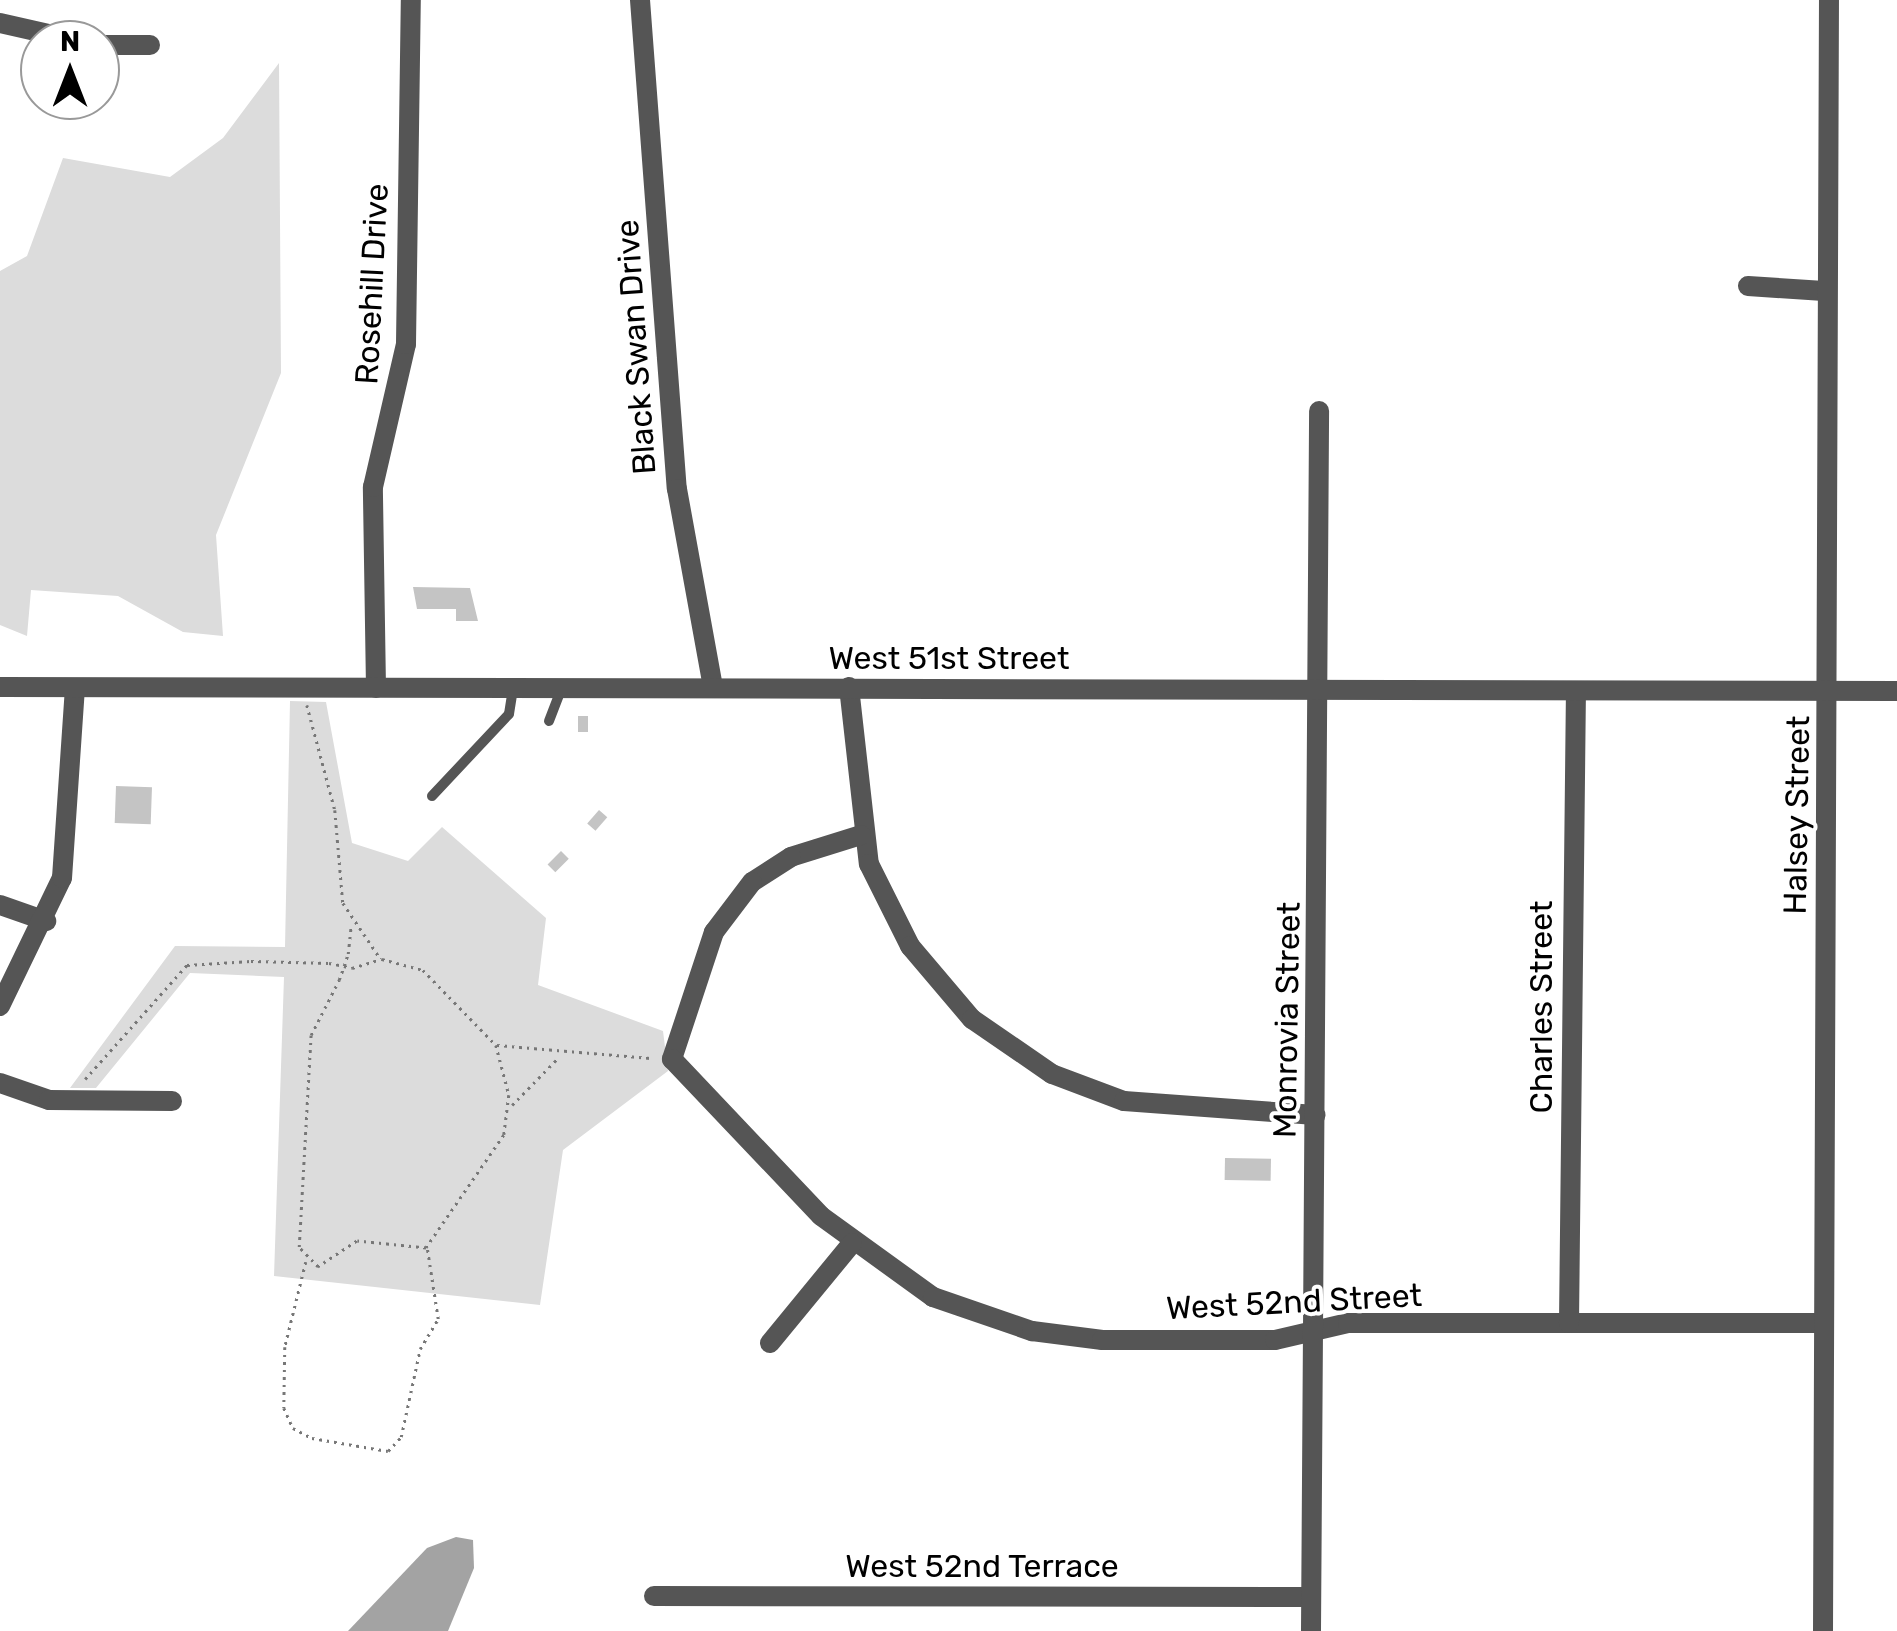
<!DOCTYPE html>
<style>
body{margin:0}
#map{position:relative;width:1897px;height:1631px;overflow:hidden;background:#fff;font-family:Rubik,sans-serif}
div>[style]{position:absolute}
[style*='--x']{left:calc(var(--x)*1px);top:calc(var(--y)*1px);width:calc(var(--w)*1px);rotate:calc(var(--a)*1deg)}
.green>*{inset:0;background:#dcdcdc}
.water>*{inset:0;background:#a3a3a3}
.building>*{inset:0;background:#c4c4c4;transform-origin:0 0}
.path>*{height:2.5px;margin-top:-1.25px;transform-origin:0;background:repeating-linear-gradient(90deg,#777 0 2.5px,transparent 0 7.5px)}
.service>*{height:10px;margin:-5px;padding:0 5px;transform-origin:5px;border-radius:5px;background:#555}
.minor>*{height:20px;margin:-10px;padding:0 10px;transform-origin:10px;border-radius:10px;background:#555}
.tertiary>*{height:20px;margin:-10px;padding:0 10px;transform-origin:10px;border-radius:10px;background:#555}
span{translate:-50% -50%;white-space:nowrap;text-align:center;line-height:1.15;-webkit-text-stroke:8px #fff;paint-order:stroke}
.street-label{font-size:32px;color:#000}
.north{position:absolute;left:20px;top:20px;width:100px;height:100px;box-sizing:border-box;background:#fff;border:2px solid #999;border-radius:50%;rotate:0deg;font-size:28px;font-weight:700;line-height:40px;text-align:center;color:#000}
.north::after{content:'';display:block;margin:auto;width:35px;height:45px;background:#000;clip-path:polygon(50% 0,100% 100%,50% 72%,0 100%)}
</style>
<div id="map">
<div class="green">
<div style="clip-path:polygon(279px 63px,281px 373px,216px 535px,223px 636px,183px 632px,118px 596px,31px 590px,27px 636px,0 625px,0 271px,27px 256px,63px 158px,170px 177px,223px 138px)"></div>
<div style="clip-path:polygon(290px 701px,326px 702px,352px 843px,408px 861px,442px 827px,546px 918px,538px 985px,663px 1031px,668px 1071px,563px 1150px,540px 1305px,274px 1276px,284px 977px,190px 973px,96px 1088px,70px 1088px,175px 946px,285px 947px)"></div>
</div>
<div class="water">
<div style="clip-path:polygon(456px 1537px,473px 1540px,474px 1568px,448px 1631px,348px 1631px,427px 1548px)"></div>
</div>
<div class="building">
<div style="clip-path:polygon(413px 587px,470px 588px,478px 621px,456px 621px,456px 609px,417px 609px)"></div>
<div style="left:578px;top:716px;width:10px;height:16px"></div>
<div style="left:116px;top:786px;width:36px;height:37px;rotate:2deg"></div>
<div style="left:599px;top:810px;width:11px;height:18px;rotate:41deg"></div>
<div style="left:561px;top:851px;width:11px;height:19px;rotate:45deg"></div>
<div style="left:1225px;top:1158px;width:46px;height:22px;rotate:1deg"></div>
</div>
<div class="path">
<div style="--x:307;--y:705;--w:109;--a:75.1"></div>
<div style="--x:335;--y:810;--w:93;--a:85.1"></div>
<div style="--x:343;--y:903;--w:66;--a:56.1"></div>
<div style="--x:497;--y:1045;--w:157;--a:4.8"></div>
<div style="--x:85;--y:1079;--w:153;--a:-48.2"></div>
<div style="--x:187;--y:965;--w:64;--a:-3.6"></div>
<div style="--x:251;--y:961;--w:78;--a:1.5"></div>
<div style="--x:329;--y:963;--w:15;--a:11"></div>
<div style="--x:344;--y:966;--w:8;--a:14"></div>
<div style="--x:352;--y:968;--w:31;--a:-17"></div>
<div style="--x:382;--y:959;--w:42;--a:15"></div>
<div style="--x:423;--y:970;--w:105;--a:45.8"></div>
<div style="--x:496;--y:1045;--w:52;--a:75.4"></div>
<div style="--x:509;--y:1095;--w:40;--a:97.1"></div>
<div style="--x:504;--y:1135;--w:137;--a:124.6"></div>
<div style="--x:426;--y:1248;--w:69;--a:-174.2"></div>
<div style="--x:357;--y:1241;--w:47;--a:146.3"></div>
<div style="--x:318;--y:1267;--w:28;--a:-134"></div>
<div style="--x:299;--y:1247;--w:212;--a:-86.8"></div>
<div style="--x:311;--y:1035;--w:62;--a:-63"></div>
<div style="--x:339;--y:980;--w:15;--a:-70"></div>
<div style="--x:344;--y:966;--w:13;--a:-72"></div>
<div style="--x:348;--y:954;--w:27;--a:-84"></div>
<div style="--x:512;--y:1105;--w:66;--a:-45.6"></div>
<div style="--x:306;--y:1262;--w:88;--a:103.9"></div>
<div style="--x:285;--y:1347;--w:61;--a:90.9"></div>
<div style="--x:284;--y:1408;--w:22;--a:66"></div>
<div style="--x:293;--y:1428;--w:21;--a:28"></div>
<div style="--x:312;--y:1438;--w:77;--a:9.7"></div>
<div style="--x:388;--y:1451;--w:19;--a:-47"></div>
<div style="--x:401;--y:1437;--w:90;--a:-77.8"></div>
<div style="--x:420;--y:1349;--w:35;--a:-59"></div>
<div style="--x:438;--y:1319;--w:72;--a:-98.8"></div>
</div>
<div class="service">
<div style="--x:549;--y:721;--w:33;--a:-69"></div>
<div style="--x:432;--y:796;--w:112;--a:-46.8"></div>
<div style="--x:509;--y:714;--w:26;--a:-81"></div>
</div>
<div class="minor">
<div style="--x:640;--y:0;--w:490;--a:85.7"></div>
<div style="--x:677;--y:489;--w:201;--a:79.7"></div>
<div style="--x:0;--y:23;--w:77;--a:12.8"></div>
<div style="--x:100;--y:45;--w:50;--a:0"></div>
<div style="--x:1748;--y:286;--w:76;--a:3.8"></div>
<div style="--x:849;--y:687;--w:178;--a:83.6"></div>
<div style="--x:869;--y:864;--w:92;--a:63.4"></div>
<div style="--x:910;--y:946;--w:96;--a:49.7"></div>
<div style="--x:972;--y:1019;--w:97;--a:34.5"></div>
<div style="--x:1052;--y:1074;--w:77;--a:20.6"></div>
<div style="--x:1124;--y:1101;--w:192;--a:4.2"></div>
<div style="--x:376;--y:688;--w:201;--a:-90.9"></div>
<div style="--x:373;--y:487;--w:147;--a:-77"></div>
<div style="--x:406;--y:344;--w:344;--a:-89.2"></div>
<div style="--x:861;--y:835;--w:73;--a:162.6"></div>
<div style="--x:791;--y:857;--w:46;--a:147.3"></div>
<div style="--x:752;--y:882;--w:63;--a:127.2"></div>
<div style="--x:714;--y:932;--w:134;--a:108.3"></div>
<div style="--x:672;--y:1059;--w:216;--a:46.5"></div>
<div style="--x:821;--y:1216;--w:138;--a:35.9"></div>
<div style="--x:933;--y:1297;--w:105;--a:19"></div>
<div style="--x:1032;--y:1331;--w:71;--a:7.3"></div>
<div style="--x:1102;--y:1340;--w:173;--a:0"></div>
<div style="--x:1275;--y:1340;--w:75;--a:-13.1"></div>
<div style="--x:1348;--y:1323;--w:475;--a:0"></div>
<div style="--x:0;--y:905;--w:49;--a:19.2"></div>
<div style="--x:0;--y:1006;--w:142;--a:-64.2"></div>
<div style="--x:62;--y:878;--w:190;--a:-86.1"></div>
<div style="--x:0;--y:1083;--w:52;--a:19.1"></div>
<div style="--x:49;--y:1100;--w:123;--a:0.5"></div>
<div style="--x:1569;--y:1323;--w:632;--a:-89.37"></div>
<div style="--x:770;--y:1343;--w:129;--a:-50.6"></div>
<div style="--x:654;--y:1596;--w:657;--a:0.09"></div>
<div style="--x:1311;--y:1631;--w:1220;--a:-89.62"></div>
<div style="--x:1823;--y:1631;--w:1631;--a:-89.79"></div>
</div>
<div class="tertiary">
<div style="--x:0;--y:687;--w:1897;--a:0.12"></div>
</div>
<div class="street-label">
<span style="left:372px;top:284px;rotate:-87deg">Rosehill Drive</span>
<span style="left:636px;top:347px;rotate:-94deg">Black Swan Drive</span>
<span style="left:949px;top:658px">West 51st Street</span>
<span style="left:1797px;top:815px;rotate:-89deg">Halsey Street</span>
<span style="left:1541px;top:1007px;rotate:-90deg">Charles Street</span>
<span style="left:1287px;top:1020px;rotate:-89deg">Monrovia Street</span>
<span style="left:1294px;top:1302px;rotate:-3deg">West 52nd Street</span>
<span style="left:982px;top:1566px">West 52nd Terrace</span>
</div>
<div class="north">N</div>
</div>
